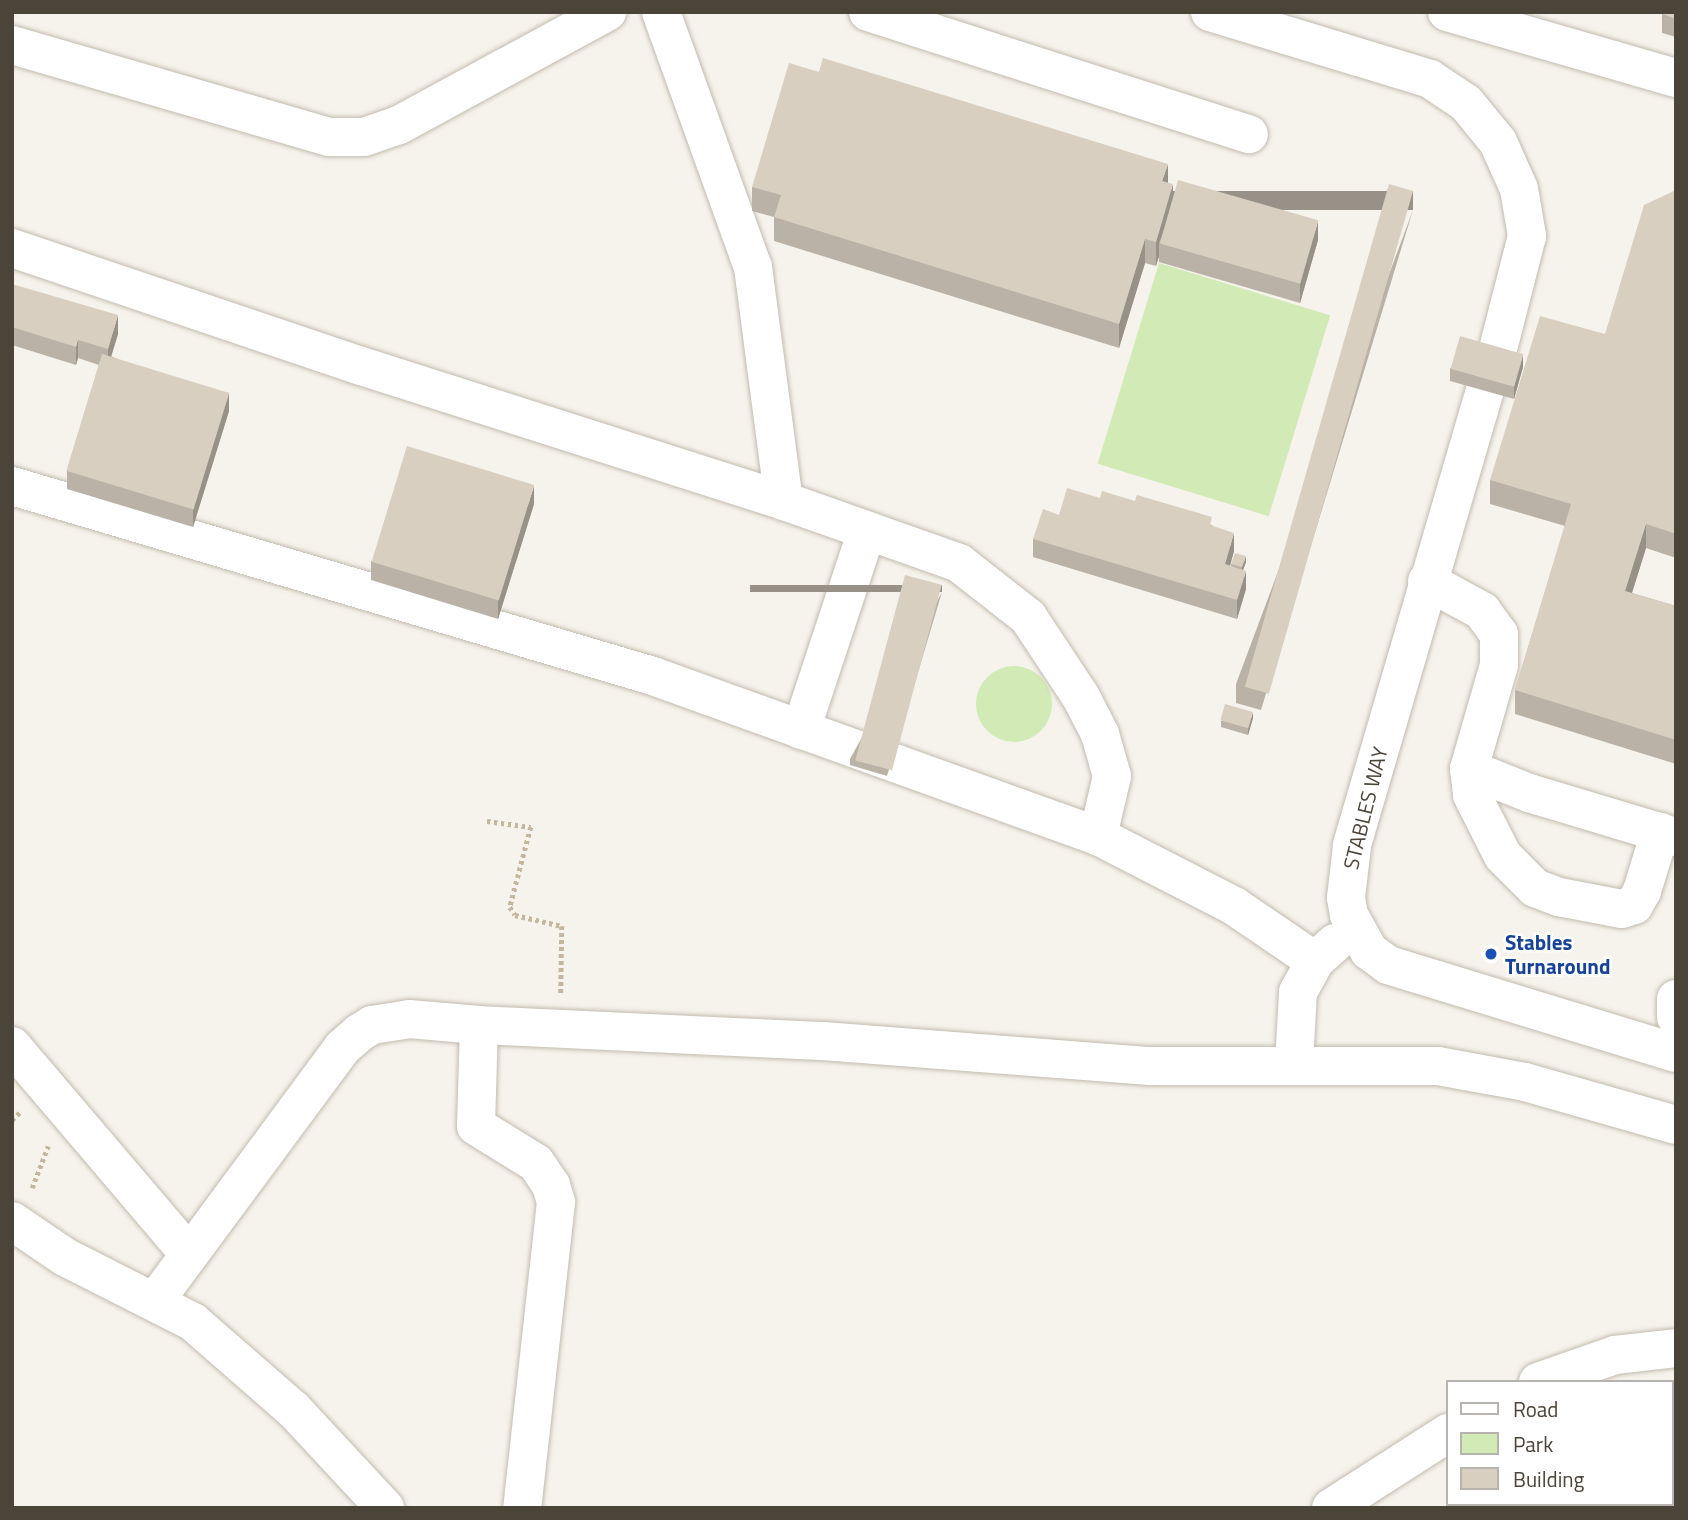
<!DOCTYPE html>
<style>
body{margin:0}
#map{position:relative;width:1688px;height:1520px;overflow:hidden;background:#f6f3ec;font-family:"Titillium Web",sans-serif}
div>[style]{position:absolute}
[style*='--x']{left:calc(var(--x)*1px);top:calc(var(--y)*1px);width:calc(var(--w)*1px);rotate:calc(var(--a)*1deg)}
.green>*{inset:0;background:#d2eab5;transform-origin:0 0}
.round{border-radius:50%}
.path>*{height:4.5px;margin-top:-2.25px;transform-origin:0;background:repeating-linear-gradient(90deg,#c4b79f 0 3.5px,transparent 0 7px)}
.roads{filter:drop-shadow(0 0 2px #c2bbae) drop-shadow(0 0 2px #c2bbae)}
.minor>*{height:38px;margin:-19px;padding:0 19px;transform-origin:19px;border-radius:19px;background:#fff}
.wall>*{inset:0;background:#bab2a6}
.shaded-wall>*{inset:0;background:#979187;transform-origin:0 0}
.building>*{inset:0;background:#d8cfc1;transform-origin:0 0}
.dots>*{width:19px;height:19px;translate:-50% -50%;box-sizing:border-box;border:4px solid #fff;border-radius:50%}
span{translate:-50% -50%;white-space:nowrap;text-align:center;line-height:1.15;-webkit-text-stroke:5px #fff;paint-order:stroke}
.street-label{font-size:21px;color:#4b4439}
.transit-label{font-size:21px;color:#164399;font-weight:700}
.left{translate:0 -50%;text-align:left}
.frame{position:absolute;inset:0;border:14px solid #4b4439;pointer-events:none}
.legend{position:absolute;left:1446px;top:1380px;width:228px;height:126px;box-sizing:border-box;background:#fff;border:2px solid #b7b4b0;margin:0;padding:9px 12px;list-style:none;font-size:21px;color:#4b4439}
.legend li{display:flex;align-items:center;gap:14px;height:35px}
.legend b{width:35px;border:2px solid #b7b4b0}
</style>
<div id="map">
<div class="green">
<div style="left:1159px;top:263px;width:179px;height:210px;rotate:17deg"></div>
<div class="round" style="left:976px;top:666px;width:76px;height:76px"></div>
</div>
<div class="path">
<div style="--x:487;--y:821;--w:44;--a:7.8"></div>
<div style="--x:531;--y:827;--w:83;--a:104.7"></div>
<div style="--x:510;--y:907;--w:9;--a:58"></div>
<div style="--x:515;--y:915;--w:48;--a:13.2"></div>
<div style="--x:562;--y:926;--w:67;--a:90.9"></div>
<div style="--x:12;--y:1120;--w:11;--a:-45"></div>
<div style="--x:32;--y:1188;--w:45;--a:-69.1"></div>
</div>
<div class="roads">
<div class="minor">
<div style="--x:661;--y:12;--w:271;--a:70.2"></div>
<div style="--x:753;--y:267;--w:236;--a:82.5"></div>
<div style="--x:868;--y:12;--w:400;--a:17.8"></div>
<div style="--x:1210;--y:12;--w:230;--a:16.9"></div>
<div style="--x:1430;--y:79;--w:43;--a:33.7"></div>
<div style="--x:1466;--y:103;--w:50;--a:50.6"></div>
<div style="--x:1498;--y:142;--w:51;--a:65.9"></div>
<div style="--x:1519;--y:189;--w:48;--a:80.3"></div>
<div style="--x:1527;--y:236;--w:125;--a:104.4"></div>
<div style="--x:1447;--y:12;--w:238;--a:16.1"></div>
<div style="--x:12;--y:45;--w:330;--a:16.2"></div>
<div style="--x:329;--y:137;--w:35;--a:0"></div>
<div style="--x:364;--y:137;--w:37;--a:-19"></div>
<div style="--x:399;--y:125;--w:237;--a:-28.5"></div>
<div style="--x:12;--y:248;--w:368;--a:18.7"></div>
<div style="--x:361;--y:366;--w:444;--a:17.7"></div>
<div style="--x:784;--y:501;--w:186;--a:19.5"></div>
<div style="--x:959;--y:563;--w:88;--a:38"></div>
<div style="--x:1028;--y:617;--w:96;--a:56.5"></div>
<div style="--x:1081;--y:697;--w:42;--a:62.8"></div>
<div style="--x:1100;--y:734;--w:44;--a:74.1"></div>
<div style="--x:1112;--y:776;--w:62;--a:103.1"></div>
<div style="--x:1485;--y:390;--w:475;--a:106.3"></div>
<div style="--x:1352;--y:846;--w:52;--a:96.6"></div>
<div style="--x:1346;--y:898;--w:17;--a:80"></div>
<div style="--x:1349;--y:915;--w:41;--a:60.9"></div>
<div style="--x:1369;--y:951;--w:24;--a:36"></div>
<div style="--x:1388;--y:965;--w:301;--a:17"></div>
<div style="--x:12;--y:486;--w:669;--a:16.51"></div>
<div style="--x:653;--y:676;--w:473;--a:19.8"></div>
<div style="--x:1098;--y:836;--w:153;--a:27.2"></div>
<div style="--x:1234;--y:906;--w:98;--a:34.2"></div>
<div style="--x:1427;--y:581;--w:63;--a:28.6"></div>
<div style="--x:1482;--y:611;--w:29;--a:54"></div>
<div style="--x:1499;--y:634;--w:31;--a:90"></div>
<div style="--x:1499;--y:665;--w:108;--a:106.1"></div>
<div style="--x:1469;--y:769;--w:65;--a:21.8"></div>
<div style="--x:1529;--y:793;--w:153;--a:16.7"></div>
<div style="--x:801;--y:730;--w:210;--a:-71.7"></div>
<div style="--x:1469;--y:769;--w:26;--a:83"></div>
<div style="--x:1472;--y:795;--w:68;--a:63.1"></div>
<div style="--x:1503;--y:856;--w:45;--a:45"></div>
<div style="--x:1535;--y:888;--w:26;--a:21"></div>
<div style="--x:1559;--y:897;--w:64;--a:10.8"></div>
<div style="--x:1622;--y:909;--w:13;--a:-18"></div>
<div style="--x:1634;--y:905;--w:16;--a:-60"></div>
<div style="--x:1642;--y:891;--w:62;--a:-73"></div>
<div style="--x:1676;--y:999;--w:18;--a:90"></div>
<div style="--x:479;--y:1025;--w:344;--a:2.7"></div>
<div style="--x:823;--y:1041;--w:328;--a:4.4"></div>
<div style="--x:1150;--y:1066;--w:288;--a:0"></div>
<div style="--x:1438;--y:1066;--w:88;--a:10.4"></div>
<div style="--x:1525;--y:1082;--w:157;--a:15.9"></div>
<div style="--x:12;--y:1046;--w:273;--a:49.6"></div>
<div style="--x:1294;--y:1064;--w:72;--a:-86.8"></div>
<div style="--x:1298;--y:992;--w:35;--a:-61"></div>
<div style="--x:1315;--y:961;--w:27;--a:-42"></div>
<div style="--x:12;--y:1221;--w:64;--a:34.2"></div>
<div style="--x:65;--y:1257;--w:144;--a:26.9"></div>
<div style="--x:193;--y:1322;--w:134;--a:41.1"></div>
<div style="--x:294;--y:1410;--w:134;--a:47.1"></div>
<div style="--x:155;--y:1301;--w:315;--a:-53.5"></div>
<div style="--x:342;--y:1048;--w:23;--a:-41"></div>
<div style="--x:359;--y:1033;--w:15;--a:-32"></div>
<div style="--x:372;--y:1025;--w:37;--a:-9"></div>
<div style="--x:409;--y:1019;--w:70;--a:4.9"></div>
<div style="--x:479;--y:1025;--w:101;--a:91.7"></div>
<div style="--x:476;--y:1126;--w:70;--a:31.7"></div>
<div style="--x:536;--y:1163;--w:27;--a:56"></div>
<div style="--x:551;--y:1185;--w:18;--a:74"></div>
<div style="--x:556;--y:1202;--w:308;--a:96.3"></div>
<div style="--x:1538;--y:1382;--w:82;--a:-19.3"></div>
<div style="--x:1615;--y:1355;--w:61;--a:-6.5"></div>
<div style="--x:1497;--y:1504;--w:4;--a:90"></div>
<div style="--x:1331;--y:1508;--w:139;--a:-32.7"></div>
</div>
</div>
<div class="wall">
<div style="clip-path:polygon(1676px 12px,1676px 37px,1662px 33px,1662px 14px)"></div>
<div style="clip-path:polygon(1168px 182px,1173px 197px,1318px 240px,1300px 303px,1159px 262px,1159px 256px,1156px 266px,1145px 263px,1119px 348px,774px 241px,774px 217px,752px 211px,752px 187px)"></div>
<div style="clip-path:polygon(1676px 190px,1676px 558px,1646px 548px,1632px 593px,1676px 606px,1676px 764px,1515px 714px,1515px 690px,1565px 526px,1490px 504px,1490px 480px,1605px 334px)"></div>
<div style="clip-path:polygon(1413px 210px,1261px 710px,1236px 703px,1236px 684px)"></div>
<div style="clip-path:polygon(12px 284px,118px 334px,111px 356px,229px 411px,193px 527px,67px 489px,67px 471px,99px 365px,78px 358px,76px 365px,12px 345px)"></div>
<div style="clip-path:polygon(1523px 367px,1514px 399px,1450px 381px,1450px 368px)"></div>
<div style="clip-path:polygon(1100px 498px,1212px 525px,1234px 551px,1230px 566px,1231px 566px,1231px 564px,1246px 562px,1243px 570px,1246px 589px,1237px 619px,1033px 557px,1033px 539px,1059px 515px)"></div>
<div style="clip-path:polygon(534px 504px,498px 619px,371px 580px,371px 561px)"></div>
<div style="clip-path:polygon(942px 592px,887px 776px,850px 765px,850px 759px)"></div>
<div style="clip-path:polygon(1253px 718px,1248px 735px,1221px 727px,1221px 721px)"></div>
</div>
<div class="shaded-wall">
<div style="clip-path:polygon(1168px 164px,1168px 188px,1162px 181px)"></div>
<div style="clip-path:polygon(1173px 184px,1173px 208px,1159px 243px,1159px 256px,1156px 266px,1156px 242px)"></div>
<div style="left:1413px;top:191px;width:19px;height:524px;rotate:90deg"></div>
<div style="clip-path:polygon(1318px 221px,1318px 240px,1300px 303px,1300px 284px)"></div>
<div style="clip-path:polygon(1145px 239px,1145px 263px,1119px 348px,1119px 324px)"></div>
<div style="clip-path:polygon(118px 315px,118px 334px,108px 367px,108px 349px)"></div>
<div style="clip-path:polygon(78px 340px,78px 358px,76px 365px,76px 347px)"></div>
<div style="clip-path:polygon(1523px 354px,1523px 367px,1514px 399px,1514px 387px)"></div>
<div style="clip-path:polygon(229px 392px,229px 411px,193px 527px,193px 509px)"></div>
<div style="clip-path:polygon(534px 486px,534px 504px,498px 619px,498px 600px)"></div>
<div style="clip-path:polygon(1646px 524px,1646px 548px,1625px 615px,1625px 591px)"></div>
<div style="clip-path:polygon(1234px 533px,1234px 551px,1225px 583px,1225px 564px)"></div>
<div style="clip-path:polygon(1246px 556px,1246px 562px,1242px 573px,1242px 567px)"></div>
<div style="clip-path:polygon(1246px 571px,1246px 589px,1237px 619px,1237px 600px)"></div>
<div style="left:942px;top:585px;width:7px;height:192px;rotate:90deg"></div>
<div style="clip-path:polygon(1253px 712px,1253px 718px,1248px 735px,1248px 729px)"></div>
</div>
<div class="building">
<div style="clip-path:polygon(1662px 12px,1676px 12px,1676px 19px,1662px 14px)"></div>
<div style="clip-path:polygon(823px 58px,1168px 164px,1162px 181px,1173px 184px,1156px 242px,1145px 239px,1119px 324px,774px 217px,781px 195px,752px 187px,789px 63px,819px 72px)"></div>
<div style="left:1178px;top:180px;width:146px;height:66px;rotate:16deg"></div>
<div style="left:1389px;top:184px;width:25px;height:523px;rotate:16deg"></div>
<div style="clip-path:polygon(1676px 190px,1676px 534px,1646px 524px,1625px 591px,1676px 606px,1676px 740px,1515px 690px,1571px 504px,1490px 480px,1540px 316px,1605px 334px,1644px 205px)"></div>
<div style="clip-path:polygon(12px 284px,118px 315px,108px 349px,78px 340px,76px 347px,12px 327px)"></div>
<div style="left:1460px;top:336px;width:66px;height:34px;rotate:16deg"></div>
<div style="left:102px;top:354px;width:133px;height:122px;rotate:17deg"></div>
<div style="left:407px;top:446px;width:133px;height:121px;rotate:17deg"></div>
<div style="clip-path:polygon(1067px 488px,1100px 498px,1102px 491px,1135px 501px,1137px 495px,1212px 517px,1210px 525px,1234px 533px,1225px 564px,1246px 571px,1237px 600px,1033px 539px,1043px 509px,1059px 515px)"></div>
<div style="clip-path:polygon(1235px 553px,1246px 556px,1242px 567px,1231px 564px)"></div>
<div style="left:905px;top:575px;width:38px;height:192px;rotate:15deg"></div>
<div style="left:1225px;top:704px;width:29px;height:17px;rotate:16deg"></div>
</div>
<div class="dots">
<div style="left:1491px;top:954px;background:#1a4fb4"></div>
</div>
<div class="street-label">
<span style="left:1365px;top:808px;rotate:-76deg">STABLES WAY</span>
</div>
<div class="transit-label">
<span class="left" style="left:1505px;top:954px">Stables<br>Turnaround</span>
</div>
<div class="frame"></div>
<ul class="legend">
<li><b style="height:9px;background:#fff"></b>Road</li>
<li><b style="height:19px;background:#d2eab5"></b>Park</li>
<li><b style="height:19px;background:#d8cfc1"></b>Building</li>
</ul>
</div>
